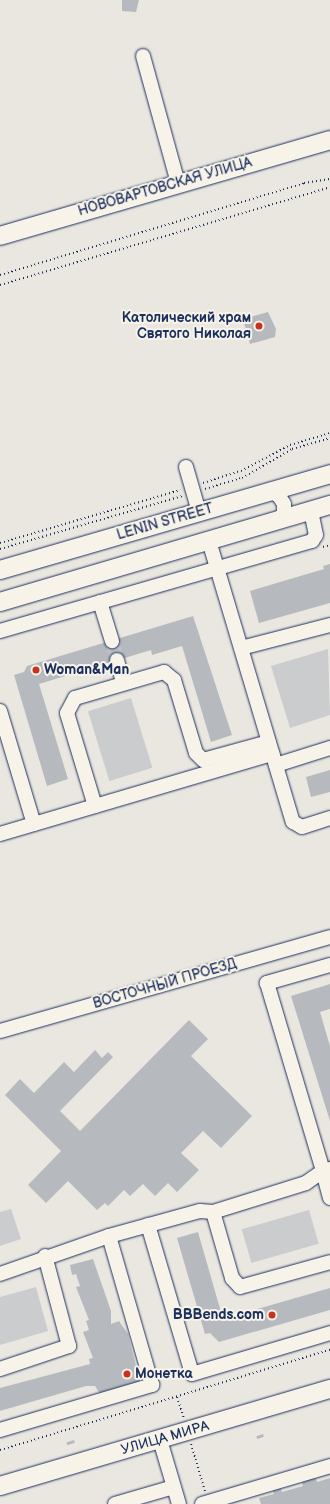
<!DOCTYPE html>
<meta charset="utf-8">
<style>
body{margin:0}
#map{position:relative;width:330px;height:1504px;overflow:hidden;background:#eae7e0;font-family:"Balsamiq Sans",sans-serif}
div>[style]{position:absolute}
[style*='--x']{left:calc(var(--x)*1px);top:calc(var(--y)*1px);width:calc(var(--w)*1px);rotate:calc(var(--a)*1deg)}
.green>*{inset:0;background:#cbcccd;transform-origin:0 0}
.building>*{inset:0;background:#b6babf;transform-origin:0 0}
.minor-tunnel>*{height:14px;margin-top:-7px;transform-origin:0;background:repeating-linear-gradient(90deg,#c1c2c6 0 14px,transparent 0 21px)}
.path>*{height:2px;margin-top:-1px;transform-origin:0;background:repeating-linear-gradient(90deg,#1b2f5e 0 1px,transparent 0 4px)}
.roads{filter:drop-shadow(0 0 1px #1b2f5e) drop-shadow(0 0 1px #1b2f5e)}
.minor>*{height:14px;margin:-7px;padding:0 7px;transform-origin:7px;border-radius:7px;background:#f7f3e8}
.major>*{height:18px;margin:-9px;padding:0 9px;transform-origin:9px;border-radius:9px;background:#f7f3e8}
.dots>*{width:11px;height:11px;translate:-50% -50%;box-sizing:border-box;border:2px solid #f7f3e8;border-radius:50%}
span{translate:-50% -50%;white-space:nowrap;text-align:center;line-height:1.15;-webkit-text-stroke:4px #f7f3e8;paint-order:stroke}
.street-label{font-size:14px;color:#1b2f5e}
.poi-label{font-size:14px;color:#1b2f5e;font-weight:700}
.right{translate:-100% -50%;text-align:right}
.left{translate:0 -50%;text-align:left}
</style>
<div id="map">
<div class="green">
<div style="clip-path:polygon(328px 649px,330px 715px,290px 728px,271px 666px)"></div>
<div style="left:131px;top:698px;width:73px;height:45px;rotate:73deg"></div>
<div style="clip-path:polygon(11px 1209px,21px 1239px,0 1246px,0 1212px)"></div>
<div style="left:309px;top:1210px;width:35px;height:70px;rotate:74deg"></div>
<div style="clip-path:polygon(36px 1287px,48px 1331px,0 1345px,0 1297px)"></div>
</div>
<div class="building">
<div style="clip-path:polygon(122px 0,139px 0,136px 12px,122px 11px)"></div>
<div style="clip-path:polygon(268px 312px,276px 329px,275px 337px,250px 344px,243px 319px)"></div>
<div style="clip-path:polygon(330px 564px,330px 603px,259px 623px,250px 591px,324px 569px,323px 566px)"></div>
<div style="clip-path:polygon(193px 616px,232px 735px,211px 742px,182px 646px,152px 655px,151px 650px,39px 684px,68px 779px,47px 786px,14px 675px,24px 672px,27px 666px)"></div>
<div style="clip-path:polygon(330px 770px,330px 792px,311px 797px,306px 777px)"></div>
<div style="clip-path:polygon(330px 984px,330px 1009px,320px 1012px,330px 1046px,330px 1121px,291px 996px)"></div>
<div style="clip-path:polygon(189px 1020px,208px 1039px,191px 1056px,252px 1116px,221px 1148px,203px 1131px,181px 1153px,199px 1170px,177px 1192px,168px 1183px,155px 1196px,143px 1184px,130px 1196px,124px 1190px,108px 1206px,105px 1203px,97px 1210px,68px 1181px,46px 1203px,28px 1185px,61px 1151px,5px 1095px,20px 1079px,34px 1093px,64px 1062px,74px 1072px,95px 1050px,102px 1058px,108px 1052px,113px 1057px,60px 1111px,80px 1131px)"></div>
<div style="clip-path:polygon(198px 1232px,223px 1319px,330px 1288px,330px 1310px,219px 1342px,210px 1333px,205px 1334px,177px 1238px)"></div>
<div style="clip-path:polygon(93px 1259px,111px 1311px,111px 1324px,119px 1321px,128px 1334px,140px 1382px,100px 1394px,95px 1386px,86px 1386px,0 1411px,0 1388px,90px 1364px,89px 1359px,93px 1358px,83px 1332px,89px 1330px,86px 1321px,89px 1320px,76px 1287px,80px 1286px,76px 1274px,72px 1275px,70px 1265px)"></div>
<div style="left:263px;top:1434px;width:3px;height:7px;rotate:72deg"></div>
<div style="left:74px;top:1440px;width:3px;height:8px;rotate:72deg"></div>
<div style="clip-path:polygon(315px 1476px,317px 1482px,330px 1478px,330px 1504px,261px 1504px,259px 1498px,274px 1494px,272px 1488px,280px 1486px,282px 1492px,303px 1486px,301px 1480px)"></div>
</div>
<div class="minor-tunnel">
<div style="--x:112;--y:641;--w:20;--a:75"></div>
</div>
<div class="path">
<div style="--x:0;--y:275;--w:318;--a:-16.8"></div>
<div style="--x:304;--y:183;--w:26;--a:-9"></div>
<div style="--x:0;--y:285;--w:344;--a:-16.5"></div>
<div style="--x:203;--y:483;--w:40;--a:-18"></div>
<div style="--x:241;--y:471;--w:55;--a:-28"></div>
<div style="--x:290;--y:445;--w:42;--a:-16.7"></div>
<div style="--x:205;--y:489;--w:39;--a:-17"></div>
<div style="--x:242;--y:478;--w:58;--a:-30.1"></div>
<div style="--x:292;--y:449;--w:40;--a:-16"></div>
<div style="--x:0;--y:543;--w:188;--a:-16.4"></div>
<div style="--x:323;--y:547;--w:7;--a:-16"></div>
<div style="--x:0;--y:549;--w:191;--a:-16.2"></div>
<div style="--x:177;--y:1397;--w:22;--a:72"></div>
<div style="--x:191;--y:1444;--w:49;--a:73.4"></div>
<div style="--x:0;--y:1450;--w:345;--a:-16.9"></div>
</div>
<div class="roads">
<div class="minor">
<div style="--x:143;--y:56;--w:132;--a:74.6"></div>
<div style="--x:186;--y:467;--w:47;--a:73.9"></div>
<div style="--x:270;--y:491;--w:10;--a:29"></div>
<div style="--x:279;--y:496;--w:9;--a:58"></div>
<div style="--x:284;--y:504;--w:9;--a:90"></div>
<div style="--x:284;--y:513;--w:11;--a:131"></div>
<div style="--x:209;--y:541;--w:293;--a:73.4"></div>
<div style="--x:293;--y:822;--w:10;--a:29"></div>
<div style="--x:302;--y:827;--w:29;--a:-18"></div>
<div style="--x:100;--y:602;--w:41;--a:72.9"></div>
<div style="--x:0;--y:631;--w:325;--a:-16.1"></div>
<div style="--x:312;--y:541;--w:7;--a:-56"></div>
<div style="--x:316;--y:535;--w:25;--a:-102"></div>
<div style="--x:241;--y:648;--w:92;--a:-14.5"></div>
<div style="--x:117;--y:660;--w:24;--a:75"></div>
<div style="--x:0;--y:711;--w:118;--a:73.3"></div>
<div style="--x:276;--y:765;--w:57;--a:-17.5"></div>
<div style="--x:95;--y:806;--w:97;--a:-106.8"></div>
<div style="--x:67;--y:713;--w:17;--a:-62"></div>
<div style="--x:75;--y:698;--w:93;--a:-16.3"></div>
<div style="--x:164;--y:672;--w:13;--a:39"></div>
<div style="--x:174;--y:680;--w:76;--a:73.2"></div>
<div style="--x:196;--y:753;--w:10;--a:45"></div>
<div style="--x:203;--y:760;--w:68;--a:-15.3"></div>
<div style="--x:0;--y:834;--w:284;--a:-16.4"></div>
<div style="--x:330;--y:965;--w:66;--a:164.1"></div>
<div style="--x:267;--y:983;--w:196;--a:73.4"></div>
<div style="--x:323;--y:1171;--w:7;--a:-16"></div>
<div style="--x:0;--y:1031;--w:343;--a:-15.9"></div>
<div style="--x:330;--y:1198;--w:28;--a:-105"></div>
<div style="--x:323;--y:1171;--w:21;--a:145"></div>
<div style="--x:306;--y:1183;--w:97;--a:162.7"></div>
<div style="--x:213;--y:1212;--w:69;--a:73.9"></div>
<div style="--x:232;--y:1278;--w:12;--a:48"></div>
<div style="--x:240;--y:1287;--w:93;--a:-15.5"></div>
<div style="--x:148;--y:1225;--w:155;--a:73.5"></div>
<div style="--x:192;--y:1374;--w:144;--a:-16.5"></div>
<div style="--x:0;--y:1274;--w:115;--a:-19.2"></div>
<div style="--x:109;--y:1236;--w:94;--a:-15.4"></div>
<div style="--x:200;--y:1211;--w:13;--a:4"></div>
<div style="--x:0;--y:1369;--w:73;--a:-18.4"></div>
<div style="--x:69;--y:1346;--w:93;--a:-104.9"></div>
<div style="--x:0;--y:1430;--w:159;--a:-16.5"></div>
<div style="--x:152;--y:1385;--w:155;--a:-106.1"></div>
<div style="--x:160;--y:1440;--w:67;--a:73.5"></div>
<div style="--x:115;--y:1504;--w:61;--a:-16.1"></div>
<div style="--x:202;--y:1504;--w:134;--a:-16.5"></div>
</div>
<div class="major">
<div style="--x:0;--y:236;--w:344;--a:-16.2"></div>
<div style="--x:0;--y:570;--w:344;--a:-16.2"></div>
<div style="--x:0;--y:602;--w:344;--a:-16.4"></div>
<div style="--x:0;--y:1486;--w:344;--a:-16.4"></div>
</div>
</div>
<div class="dots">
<div style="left:259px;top:326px;background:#c8321e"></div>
<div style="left:36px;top:670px;background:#c8321e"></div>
<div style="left:272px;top:1315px;background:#c8321e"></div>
<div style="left:127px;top:1374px;background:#c8321e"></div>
</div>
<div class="street-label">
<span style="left:165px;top:187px;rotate:-16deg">НОВОВАРТОВСКАЯ УЛИЦА</span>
<span style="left:165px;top:522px;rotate:-16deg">LENIN STREET</span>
<span style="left:165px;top:984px;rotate:-16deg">ВОСТОЧНЫЙ ПРОЕЗД</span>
<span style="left:165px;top:1438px;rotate:-16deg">УЛИЦА МИРА</span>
</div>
<div class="poi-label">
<span class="right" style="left:251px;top:326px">Католический храм<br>Святого Николая</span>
<span class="left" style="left:44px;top:670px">Woman&amp;Man</span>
<span class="right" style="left:264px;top:1315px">BBBends.com</span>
<span class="left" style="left:135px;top:1374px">Монетка</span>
</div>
</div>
